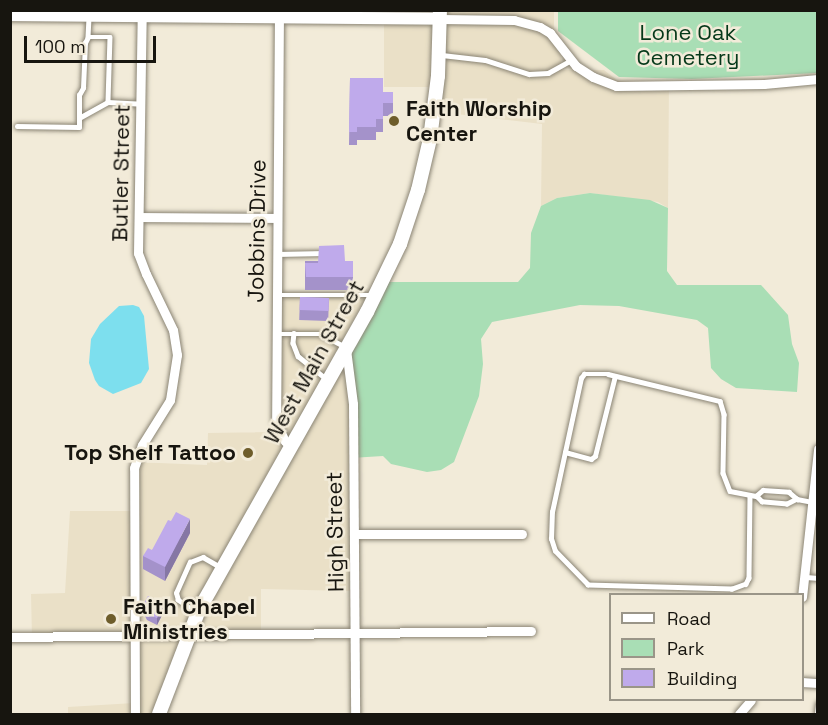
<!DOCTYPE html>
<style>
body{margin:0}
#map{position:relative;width:828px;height:725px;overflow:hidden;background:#f2ebd9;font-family:"Space Grotesk",sans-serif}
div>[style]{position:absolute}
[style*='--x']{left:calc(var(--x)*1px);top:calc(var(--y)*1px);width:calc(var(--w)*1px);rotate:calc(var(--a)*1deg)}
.built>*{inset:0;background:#eae0c7;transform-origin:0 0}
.green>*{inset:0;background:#a9deb5}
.water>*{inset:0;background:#7ddfee}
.roads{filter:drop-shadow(0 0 2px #8a8474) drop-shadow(0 0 2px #8a8474)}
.service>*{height:4.5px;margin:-2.25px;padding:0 2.25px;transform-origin:2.25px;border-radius:2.25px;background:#fff}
.minor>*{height:9px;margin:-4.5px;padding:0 4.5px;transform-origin:4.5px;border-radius:4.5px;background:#fff}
.tertiary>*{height:12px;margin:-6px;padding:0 6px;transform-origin:6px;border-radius:6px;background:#fff}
.secondary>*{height:14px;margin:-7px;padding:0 7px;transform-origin:7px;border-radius:7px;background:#fff}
.wall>*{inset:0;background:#a492ca;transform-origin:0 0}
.shaded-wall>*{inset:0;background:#8677a4}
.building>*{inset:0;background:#bfaaeb;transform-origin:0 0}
.dots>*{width:16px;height:16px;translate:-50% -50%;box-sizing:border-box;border:3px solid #f2ebd9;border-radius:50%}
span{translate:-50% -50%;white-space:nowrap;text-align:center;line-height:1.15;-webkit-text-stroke:5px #f2ebd9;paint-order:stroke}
.park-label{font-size:22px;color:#053819}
.poi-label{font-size:22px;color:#17150f;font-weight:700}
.left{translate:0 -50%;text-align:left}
.right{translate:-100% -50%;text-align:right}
.street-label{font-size:22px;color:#17150f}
.frame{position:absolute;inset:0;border:12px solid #17150f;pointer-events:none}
.legend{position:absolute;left:609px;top:593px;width:195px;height:108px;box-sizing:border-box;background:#f2ebd9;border:2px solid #9a9588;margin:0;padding:8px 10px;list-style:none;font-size:18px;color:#17150f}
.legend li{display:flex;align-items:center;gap:12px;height:30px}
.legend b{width:30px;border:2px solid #9a9588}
.scale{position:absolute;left:24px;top:36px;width:132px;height:27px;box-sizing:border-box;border:3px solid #17150f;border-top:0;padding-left:8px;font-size:18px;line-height:21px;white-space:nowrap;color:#17150f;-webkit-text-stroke:4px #f2ebd9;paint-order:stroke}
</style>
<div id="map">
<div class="built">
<div style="clip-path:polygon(445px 11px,554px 11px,554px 31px,559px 37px,562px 70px,604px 70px,618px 81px,669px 82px,668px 208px,658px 202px,590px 193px,557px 198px,541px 206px,542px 124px,439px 112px)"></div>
<div style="left:384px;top:23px;width:51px;height:64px"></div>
<div style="clip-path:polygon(367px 295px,180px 639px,154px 714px,68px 714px,68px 707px,134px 703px,134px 637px,32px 638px,31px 594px,65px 593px,70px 511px,135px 511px,136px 462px,207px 465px,208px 433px,275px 432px,281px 296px)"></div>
<div style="clip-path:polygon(347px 357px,351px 458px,350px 591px,261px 589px,261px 635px,195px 631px)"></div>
</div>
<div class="green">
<div style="clip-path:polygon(558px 11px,817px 11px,817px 73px,692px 79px,619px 77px,558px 31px)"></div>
<div style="clip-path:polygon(590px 193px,650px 200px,668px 208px,667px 271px,677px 285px,761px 285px,788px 315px,792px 344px,799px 363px,797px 392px,736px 388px,721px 379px,711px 368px,708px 328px,697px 320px,619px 306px,580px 305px,492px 322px,481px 339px,483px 364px,479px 396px,454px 462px,441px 470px,427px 472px,391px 464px,383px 456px,351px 458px,347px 357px,388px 282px,518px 282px,530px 268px,531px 233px,541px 206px,557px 198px)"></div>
</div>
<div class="water">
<div style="clip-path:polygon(133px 305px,139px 307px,144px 316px,149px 369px,141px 383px,113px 394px,99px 386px,95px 380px,89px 363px,91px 339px,100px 324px,119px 306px)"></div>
</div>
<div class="roads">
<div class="service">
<div style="--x:89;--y:18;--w:19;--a:93"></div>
<div style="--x:88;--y:37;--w:22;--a:0"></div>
<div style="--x:110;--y:37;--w:65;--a:91.8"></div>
<div style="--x:108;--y:102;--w:33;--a:3"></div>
<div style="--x:442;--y:55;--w:43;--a:6.6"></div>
<div style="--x:485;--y:60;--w:46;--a:17.7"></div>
<div style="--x:529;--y:74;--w:19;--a:-3"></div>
<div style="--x:548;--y:73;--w:26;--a:-29"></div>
<div style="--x:79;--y:118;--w:33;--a:-29"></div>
<div style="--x:17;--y:126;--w:62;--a:0.9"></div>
<div style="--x:79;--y:127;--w:32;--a:-90"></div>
<div style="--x:79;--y:95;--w:8;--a:-60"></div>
<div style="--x:83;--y:88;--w:45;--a:-87.5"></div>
<div style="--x:85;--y:43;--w:7;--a:-63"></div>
<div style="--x:276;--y:254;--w:49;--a:-1.2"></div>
<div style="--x:277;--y:295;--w:96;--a:0"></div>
<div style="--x:294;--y:333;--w:10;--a:96"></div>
<div style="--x:293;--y:343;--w:14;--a:69"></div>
<div style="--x:298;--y:356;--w:36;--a:39"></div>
<div style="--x:275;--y:334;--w:46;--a:0"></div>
<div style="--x:321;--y:334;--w:26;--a:28"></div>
<div style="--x:565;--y:452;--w:27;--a:15"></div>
<div style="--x:591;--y:459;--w:5;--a:-37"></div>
<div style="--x:595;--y:456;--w:82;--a:-76"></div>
<div style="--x:750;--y:495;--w:83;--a:90.7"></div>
<div style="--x:749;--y:578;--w:7;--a:117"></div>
<div style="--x:746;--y:584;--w:15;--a:160"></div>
<div style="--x:732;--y:589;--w:144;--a:-178.4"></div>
<div style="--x:588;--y:585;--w:47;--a:-134.1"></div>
<div style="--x:555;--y:551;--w:13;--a:-108"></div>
<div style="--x:551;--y:539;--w:27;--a:-88"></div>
<div style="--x:552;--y:512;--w:137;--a:-77.8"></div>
<div style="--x:581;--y:378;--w:5;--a:-53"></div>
<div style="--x:584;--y:374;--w:24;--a:0"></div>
<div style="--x:608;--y:374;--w:115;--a:13.6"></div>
<div style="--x:720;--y:401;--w:14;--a:73"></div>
<div style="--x:724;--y:414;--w:59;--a:91"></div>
<div style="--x:723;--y:473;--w:19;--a:69"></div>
<div style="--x:730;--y:491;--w:26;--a:11"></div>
<div style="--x:797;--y:499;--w:11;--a:153"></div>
<div style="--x:787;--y:504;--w:25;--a:-175"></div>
<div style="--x:762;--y:502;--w:8;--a:-135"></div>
<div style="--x:756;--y:496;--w:9;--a:-41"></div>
<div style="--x:763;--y:490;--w:26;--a:4"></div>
<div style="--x:789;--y:492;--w:11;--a:41"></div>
<div style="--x:797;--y:499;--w:16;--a:11"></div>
<div style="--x:806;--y:577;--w:12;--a:5"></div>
<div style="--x:195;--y:612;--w:21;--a:-145"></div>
<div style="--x:178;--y:600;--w:7;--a:-106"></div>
<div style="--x:176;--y:593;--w:34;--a:-66"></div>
<div style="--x:190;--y:562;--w:14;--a:-21"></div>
<div style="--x:203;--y:557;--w:20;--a:30"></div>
<div style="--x:817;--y:714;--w:10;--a:-84"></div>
</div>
<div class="minor">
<div style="--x:279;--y:10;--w:412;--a:90.4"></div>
<div style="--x:276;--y:422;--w:21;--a:65"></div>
<div style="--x:285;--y:441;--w:8;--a:45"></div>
<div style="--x:441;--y:19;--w:73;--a:0.8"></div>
<div style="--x:514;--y:20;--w:27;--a:15"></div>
<div style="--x:540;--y:27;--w:12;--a:31"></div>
<div style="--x:550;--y:33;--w:42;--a:51.8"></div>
<div style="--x:576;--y:66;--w:20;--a:33"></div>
<div style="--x:593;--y:77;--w:25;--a:21"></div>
<div style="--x:616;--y:86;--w:148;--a:-0.8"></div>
<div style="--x:764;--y:84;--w:54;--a:-5.3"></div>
<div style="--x:140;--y:217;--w:137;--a:0.4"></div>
<div style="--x:346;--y:349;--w:55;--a:82.7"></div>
<div style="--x:353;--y:404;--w:310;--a:89.6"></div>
<div style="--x:354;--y:534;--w:168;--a:0"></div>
<div style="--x:802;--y:597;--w:149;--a:-83.8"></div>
<div style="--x:10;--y:637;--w:521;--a:-0.66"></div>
<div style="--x:802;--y:682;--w:16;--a:4"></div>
<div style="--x:135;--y:714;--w:246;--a:-90.2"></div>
<div style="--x:134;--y:468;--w:24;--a:-71"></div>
<div style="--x:142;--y:445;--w:53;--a:-58.1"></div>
<div style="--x:170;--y:400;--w:46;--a:-81.2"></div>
<div style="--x:177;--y:355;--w:25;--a:-99"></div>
<div style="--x:173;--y:330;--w:62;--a:-115.7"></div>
<div style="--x:146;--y:274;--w:22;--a:-111"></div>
<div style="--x:138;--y:253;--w:243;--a:-89.1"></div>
<div style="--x:739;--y:714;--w:18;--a:-49"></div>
</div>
<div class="tertiary">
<div style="--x:10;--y:15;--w:431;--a:0.5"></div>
</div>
<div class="secondary">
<div style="--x:159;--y:714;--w:111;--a:-69"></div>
<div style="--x:199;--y:610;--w:342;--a:-60.6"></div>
<div style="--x:367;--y:312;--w:76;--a:-64.1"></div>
<div style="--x:400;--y:244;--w:57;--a:-71.6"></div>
<div style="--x:418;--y:190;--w:52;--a:-76.8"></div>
<div style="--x:430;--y:139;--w:64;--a:-82.8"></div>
<div style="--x:438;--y:76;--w:66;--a:-88.3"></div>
</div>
</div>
<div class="wall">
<div style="clip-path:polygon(350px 78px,383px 92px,393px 92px,393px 116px,383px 116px,383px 132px,376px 132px,376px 140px,357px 140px,357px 145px,349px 145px)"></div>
<div style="left:353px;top:261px;width:29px;height:48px;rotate:90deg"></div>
<div style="left:300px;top:297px;width:29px;height:23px;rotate:2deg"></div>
<div style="clip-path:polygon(190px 533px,165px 581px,143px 569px,143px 556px,152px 550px)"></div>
<div style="clip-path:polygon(143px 605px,164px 611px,157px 625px,147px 620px,143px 612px)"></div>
</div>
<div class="shaded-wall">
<div style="clip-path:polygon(190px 519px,190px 533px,165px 581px,165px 567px)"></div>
<div style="clip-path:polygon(164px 604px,164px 611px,157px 625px,157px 618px)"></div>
</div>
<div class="building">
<div style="clip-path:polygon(350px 78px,383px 78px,383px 92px,393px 92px,393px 103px,383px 103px,383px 119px,376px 119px,376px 127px,357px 127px,357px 132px,349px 132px)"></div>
<div style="clip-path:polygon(344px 245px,345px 261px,353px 261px,353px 277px,306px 277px,305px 263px,318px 263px,319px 246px)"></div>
<div style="left:300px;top:297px;width:29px;height:13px;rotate:2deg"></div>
<div style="clip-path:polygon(176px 512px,190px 519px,165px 567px,143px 556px,148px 548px,152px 550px,168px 520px,171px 521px)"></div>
<div style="clip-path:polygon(148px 596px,164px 604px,157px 618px,147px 614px,143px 605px)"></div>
</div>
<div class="dots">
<div style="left:394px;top:121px;background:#6e5d2b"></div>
<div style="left:248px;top:453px;background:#6e5d2b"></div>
<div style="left:111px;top:619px;background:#6e5d2b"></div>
</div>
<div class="park-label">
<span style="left:688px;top:45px">Lone Oak<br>Cemetery</span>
</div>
<div class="poi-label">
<span class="left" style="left:406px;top:121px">Faith Worship<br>Center</span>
<span class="right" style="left:236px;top:453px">Top Shelf Tattoo</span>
<span class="left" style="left:123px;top:619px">Faith Chapel<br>Ministries</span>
</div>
<div class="street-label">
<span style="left:121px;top:173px;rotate:-89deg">Butler Street</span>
<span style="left:257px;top:231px;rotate:-89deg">Jobbins Drive</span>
<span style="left:314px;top:362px;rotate:-61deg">West Main Street</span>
<span style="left:335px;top:532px;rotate:-91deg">High Street</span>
</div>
<div class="frame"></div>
<ul class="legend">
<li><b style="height:8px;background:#fff"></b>Road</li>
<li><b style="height:16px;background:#a9deb5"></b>Park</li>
<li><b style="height:16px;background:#bfaaeb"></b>Building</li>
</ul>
<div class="scale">100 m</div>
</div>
